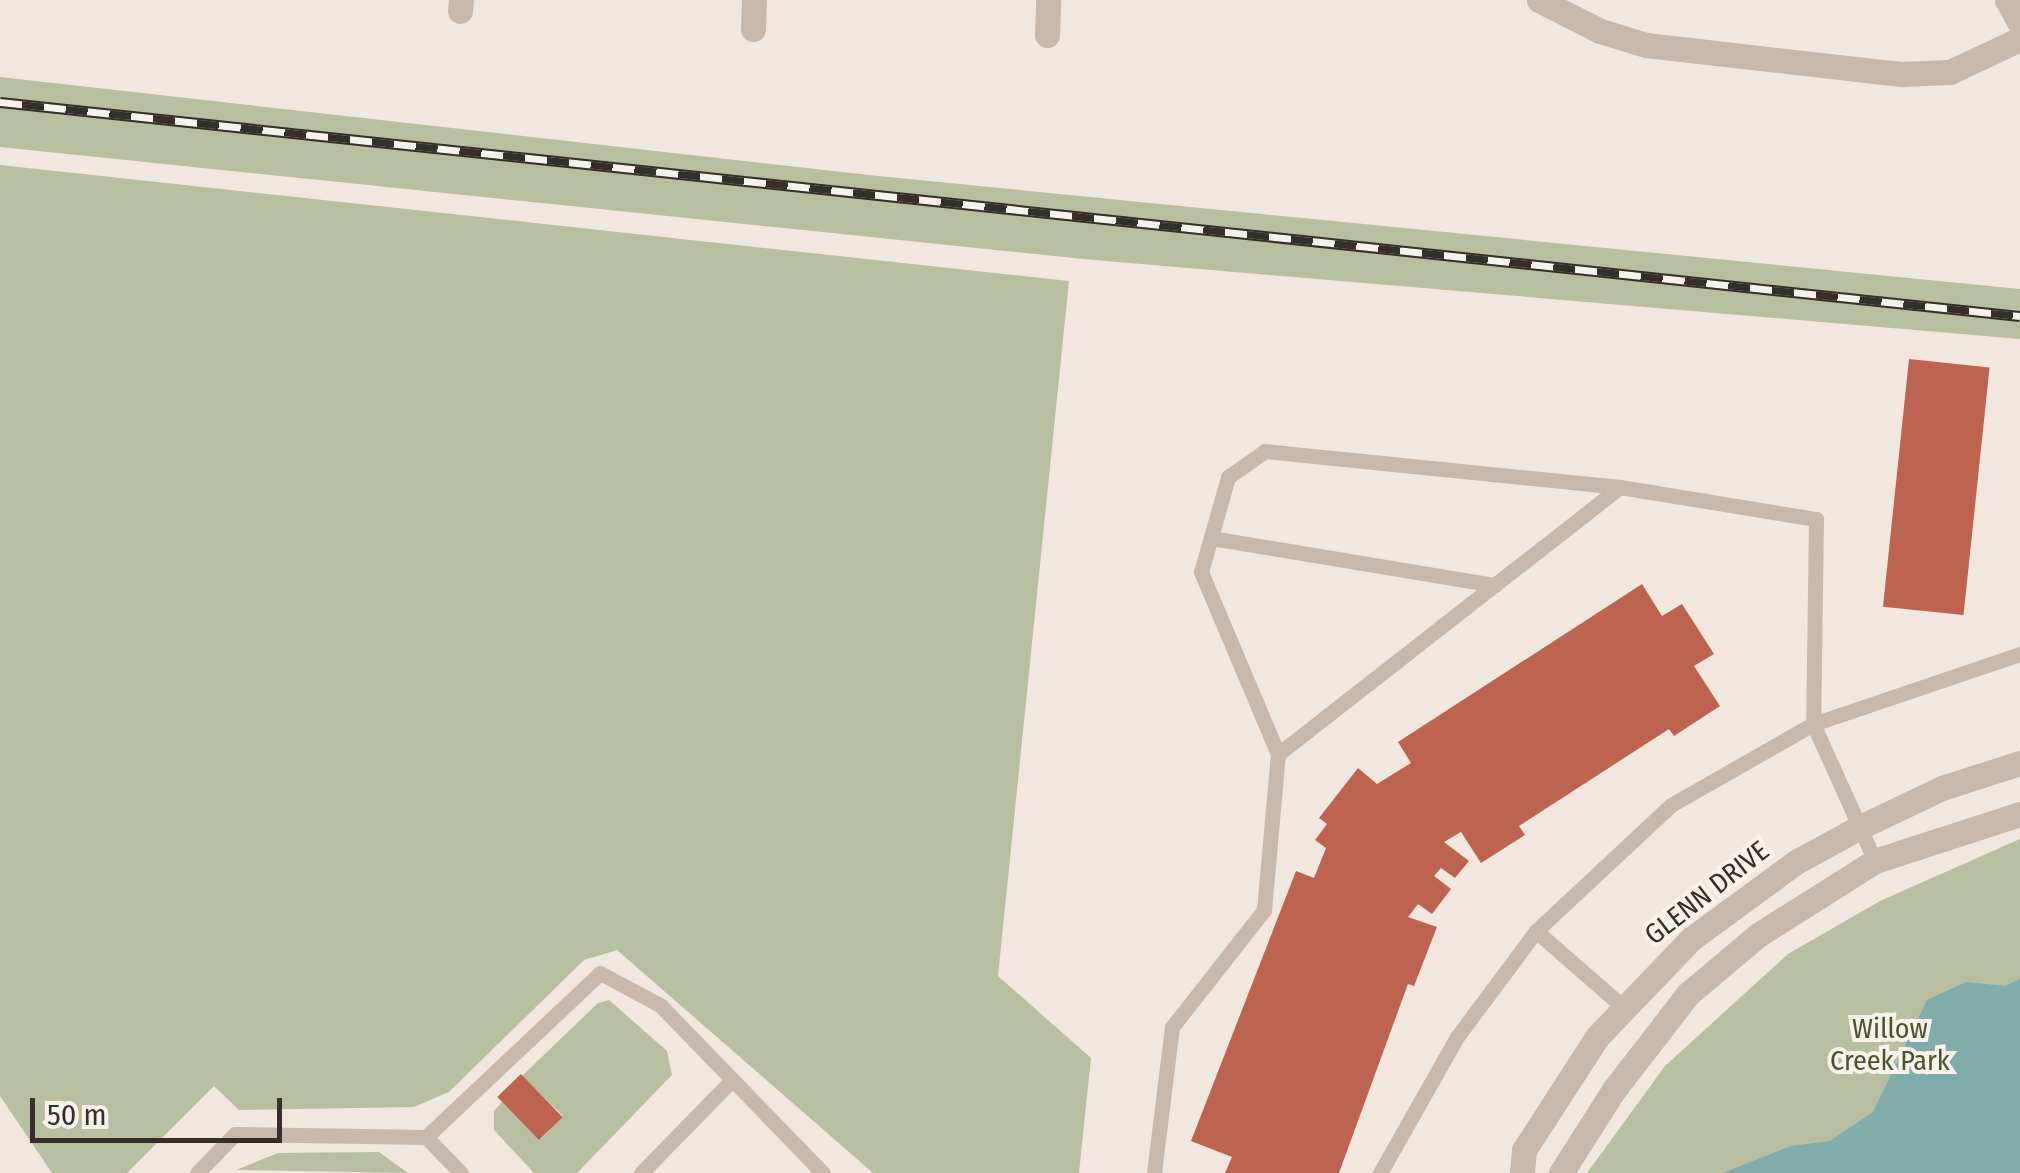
<!DOCTYPE html>
<style>
body{margin:0}
#map{position:relative;width:2020px;height:1173px;overflow:hidden;background:#f1e7df;font-family:"Fira Sans Condensed",sans-serif}
div>[style]{position:absolute}
[style*='--x']{left:calc(var(--x)*1px);top:calc(var(--y)*1px);width:calc(var(--w)*1px);rotate:calc(var(--a)*1deg)}
.green>*{inset:0;background:#b7bfa0}
.water>*{inset:0;background:#80acab}
.building>*{inset:0;background:#bd6451;transform-origin:0 0}
.service>*{height:15px;margin:-7.5px;padding:0 7.5px;transform-origin:7.5px;border-radius:7.5px;background:#c8b7ab}
.minor>*{height:25px;margin:-12.5px;padding:0 12.5px;transform-origin:12.5px;border-radius:12.5px;background:#c8b7ab}
.tertiary>*{height:25px;margin:-12.5px;padding:0 12.5px;transform-origin:12.5px;border-radius:12.5px;background:#c8b7ab}
.rail>*{height:11px;margin-top:-5.5px;transform-origin:0;background:repeating-linear-gradient(90deg,#f9f2eb 0 22px,#372d2a 0 44px);box-sizing:border-box;border-block:2px solid #372d2a}
span{translate:-50% -50%;white-space:nowrap;text-align:center;line-height:1.15;-webkit-text-stroke:8px #f9f2eb;paint-order:stroke}
.street-label{font-size:28px;color:#372d2a}
.park-label{font-size:28px;color:#485330}
.scale{position:absolute;left:30px;top:1098px;width:252px;height:45px;box-sizing:border-box;border:5px solid #372d2a;border-top:0;padding-left:12px;font-size:30px;line-height:35px;white-space:nowrap;color:#372d2a;-webkit-text-stroke:8px #f9f2eb;paint-order:stroke}
</style>
<div id="map">
<div class="green">
<div style="clip-path:polygon(0 77px,878px 176px,2020px 289px,2020px 339px,1083px 259px,0 147px)"></div>
<div style="clip-path:polygon(0 165px,1069px 281px,998px 976px,1091px 1058px,1079px 1173px,873px 1173px,617px 950px,584px 960px,449px 1092px,414px 1107px,239px 1110px,214px 1086px,127px 1173px,52px 1173px,0 1096px)"></div>
<div style="clip-path:polygon(2020px 839px,2020px 1173px,1587px 1173px,1665px 1066px,1788px 954px,1880px 901px)"></div>
<div style="clip-path:polygon(609px 1000px,667px 1051px,672px 1075px,577px 1173px,534px 1173px,494px 1130px,494px 1111px,502px 1102px,541px 1139px,563px 1116px,522px 1076px,598px 1003px)"></div>
<div style="clip-path:polygon(379px 1152px,408px 1173px,236px 1170px,278px 1153px)"></div>
</div>
<div class="water">
<div style="clip-path:polygon(2020px 979px,2020px 1173px,1723px 1173px,1791px 1146px,1830px 1141px,1873px 1112px,1927px 1000px,1966px 982px,2005px 986px)"></div>
</div>
<div class="building">
<div style="left:1909px;top:359px;width:81px;height:249px;rotate:6deg"></div>
<div style="clip-path:polygon(1642px 584px,1662px 616px,1682px 604px,1714px 654px,1694px 666px,1720px 706px,1674px 736px,1669px 729px,1519px 826px,1525px 835px,1481px 863px,1461px 832px,1444px 842px,1469px 861px,1455px 878px,1441px 868px,1434px 876px,1451px 889px,1432px 914px,1418px 904px,1408px 917px,1437px 927px,1414px 986px,1408px 984px,1339px 1173px,1225px 1173px,1232px 1157px,1191px 1141px,1296px 871px,1314px 878px,1326px 848px,1315px 840px,1327px 824px,1319px 818px,1358px 768px,1377px 784px,1411px 763px,1398px 742px)"></div>
<div style="left:521px;top:1074px;width:60px;height:33px;rotate:46deg"></div>
</div>
<div class="service">
<div style="--x:1620;--y:487;--w:199;--a:9.3"></div>
<div style="--x:1816;--y:519;--w:205;--a:90.8"></div>
<div style="--x:1813;--y:724;--w:163;--a:150.3"></div>
<div style="--x:1671;--y:805;--w:185;--a:137"></div>
<div style="--x:1536;--y:931;--w:116;--a:41.1"></div>
<div style="--x:1211;--y:538;--w:288;--a:9.4"></div>
<div style="--x:1875;--y:861;--w:150;--a:-114.3"></div>
<div style="--x:1813;--y:724;--w:219;--a:-18.7"></div>
<div style="--x:426;--y:1137;--w:50;--a:45.8"></div>
<div style="--x:197;--y:1173;--w:54;--a:-45.7"></div>
<div style="--x:235;--y:1134;--w:191;--a:0.9"></div>
<div style="--x:426;--y:1137;--w:239;--a:-43.3"></div>
<div style="--x:600;--y:973;--w:68;--a:28.1"></div>
<div style="--x:660;--y:1005;--w:234;--a:45.9"></div>
<div style="--x:641;--y:1173;--w:130;--a:-45.6"></div>
<div style="--x:1154;--y:1173;--w:147;--a:-83"></div>
<div style="--x:1172;--y:1027;--w:149;--a:-51.8"></div>
<div style="--x:1264;--y:910;--w:157;--a:-84.9"></div>
<div style="--x:1278;--y:754;--w:198;--a:-112.9"></div>
<div style="--x:1201;--y:572;--w:99;--a:-74.1"></div>
<div style="--x:1228;--y:477;--w:45;--a:-35.1"></div>
<div style="--x:1265;--y:451;--w:357;--a:5.8"></div>
<div style="--x:1620;--y:487;--w:434;--a:142"></div>
<div style="--x:1380;--y:1173;--w:156;--a:-60.5"></div>
<div style="--x:1457;--y:1037;--w:132;--a:-53.3"></div>
</div>
<div class="minor">
<div style="--x:1539;--y:0;--w:68;--a:26.9"></div>
<div style="--x:1600;--y:31;--w:48;--a:16.9"></div>
<div style="--x:1646;--y:45;--w:258;--a:6.5"></div>
<div style="--x:1902;--y:74;--w:48;--a:-2.4"></div>
<div style="--x:1950;--y:72;--w:77;--a:-25.2"></div>
<div style="--x:2007;--y:0;--w:26;--a:61"></div>
<div style="--x:460;--y:11;--w:11;--a:-85"></div>
<div style="--x:753;--y:29;--w:29;--a:-88"></div>
<div style="--x:1047;--y:35;--w:35;--a:-88"></div>
</div>
<div class="tertiary">
<div style="--x:1522;--y:1173;--w:23;--a:-85"></div>
<div style="--x:1524;--y:1150;--w:135;--a:-57.1"></div>
<div style="--x:1597;--y:1037;--w:136;--a:-46.2"></div>
<div style="--x:1691;--y:939;--w:130;--a:-36.3"></div>
<div style="--x:1796;--y:862;--w:71;--a:-28.7"></div>
<div style="--x:1858;--y:828;--w:93;--a:-25.5"></div>
<div style="--x:1942;--y:788;--w:82;--a:-17.8"></div>
<div style="--x:1561;--y:1173;--w:97;--a:-57.6"></div>
<div style="--x:1613;--y:1091;--w:123;--a:-52.3"></div>
<div style="--x:1688;--y:994;--w:92;--a:-40.1"></div>
<div style="--x:1758;--y:935;--w:138;--a:-32.3"></div>
<div style="--x:1875;--y:861;--w:152;--a:-18"></div>
</div>
<div class="rail">
<div style="--x:0;--y:102;--w:2031;--a:6.05"></div>
</div>
<div class="street-label">
<span style="left:1707px;top:893px;rotate:-38deg">GLENN DRIVE</span>
</div>
<div class="park-label">
<span style="left:1890px;top:1045px">Willow<br>Creek Park</span>
</div>
<div class="scale">50 m</div>
</div>
